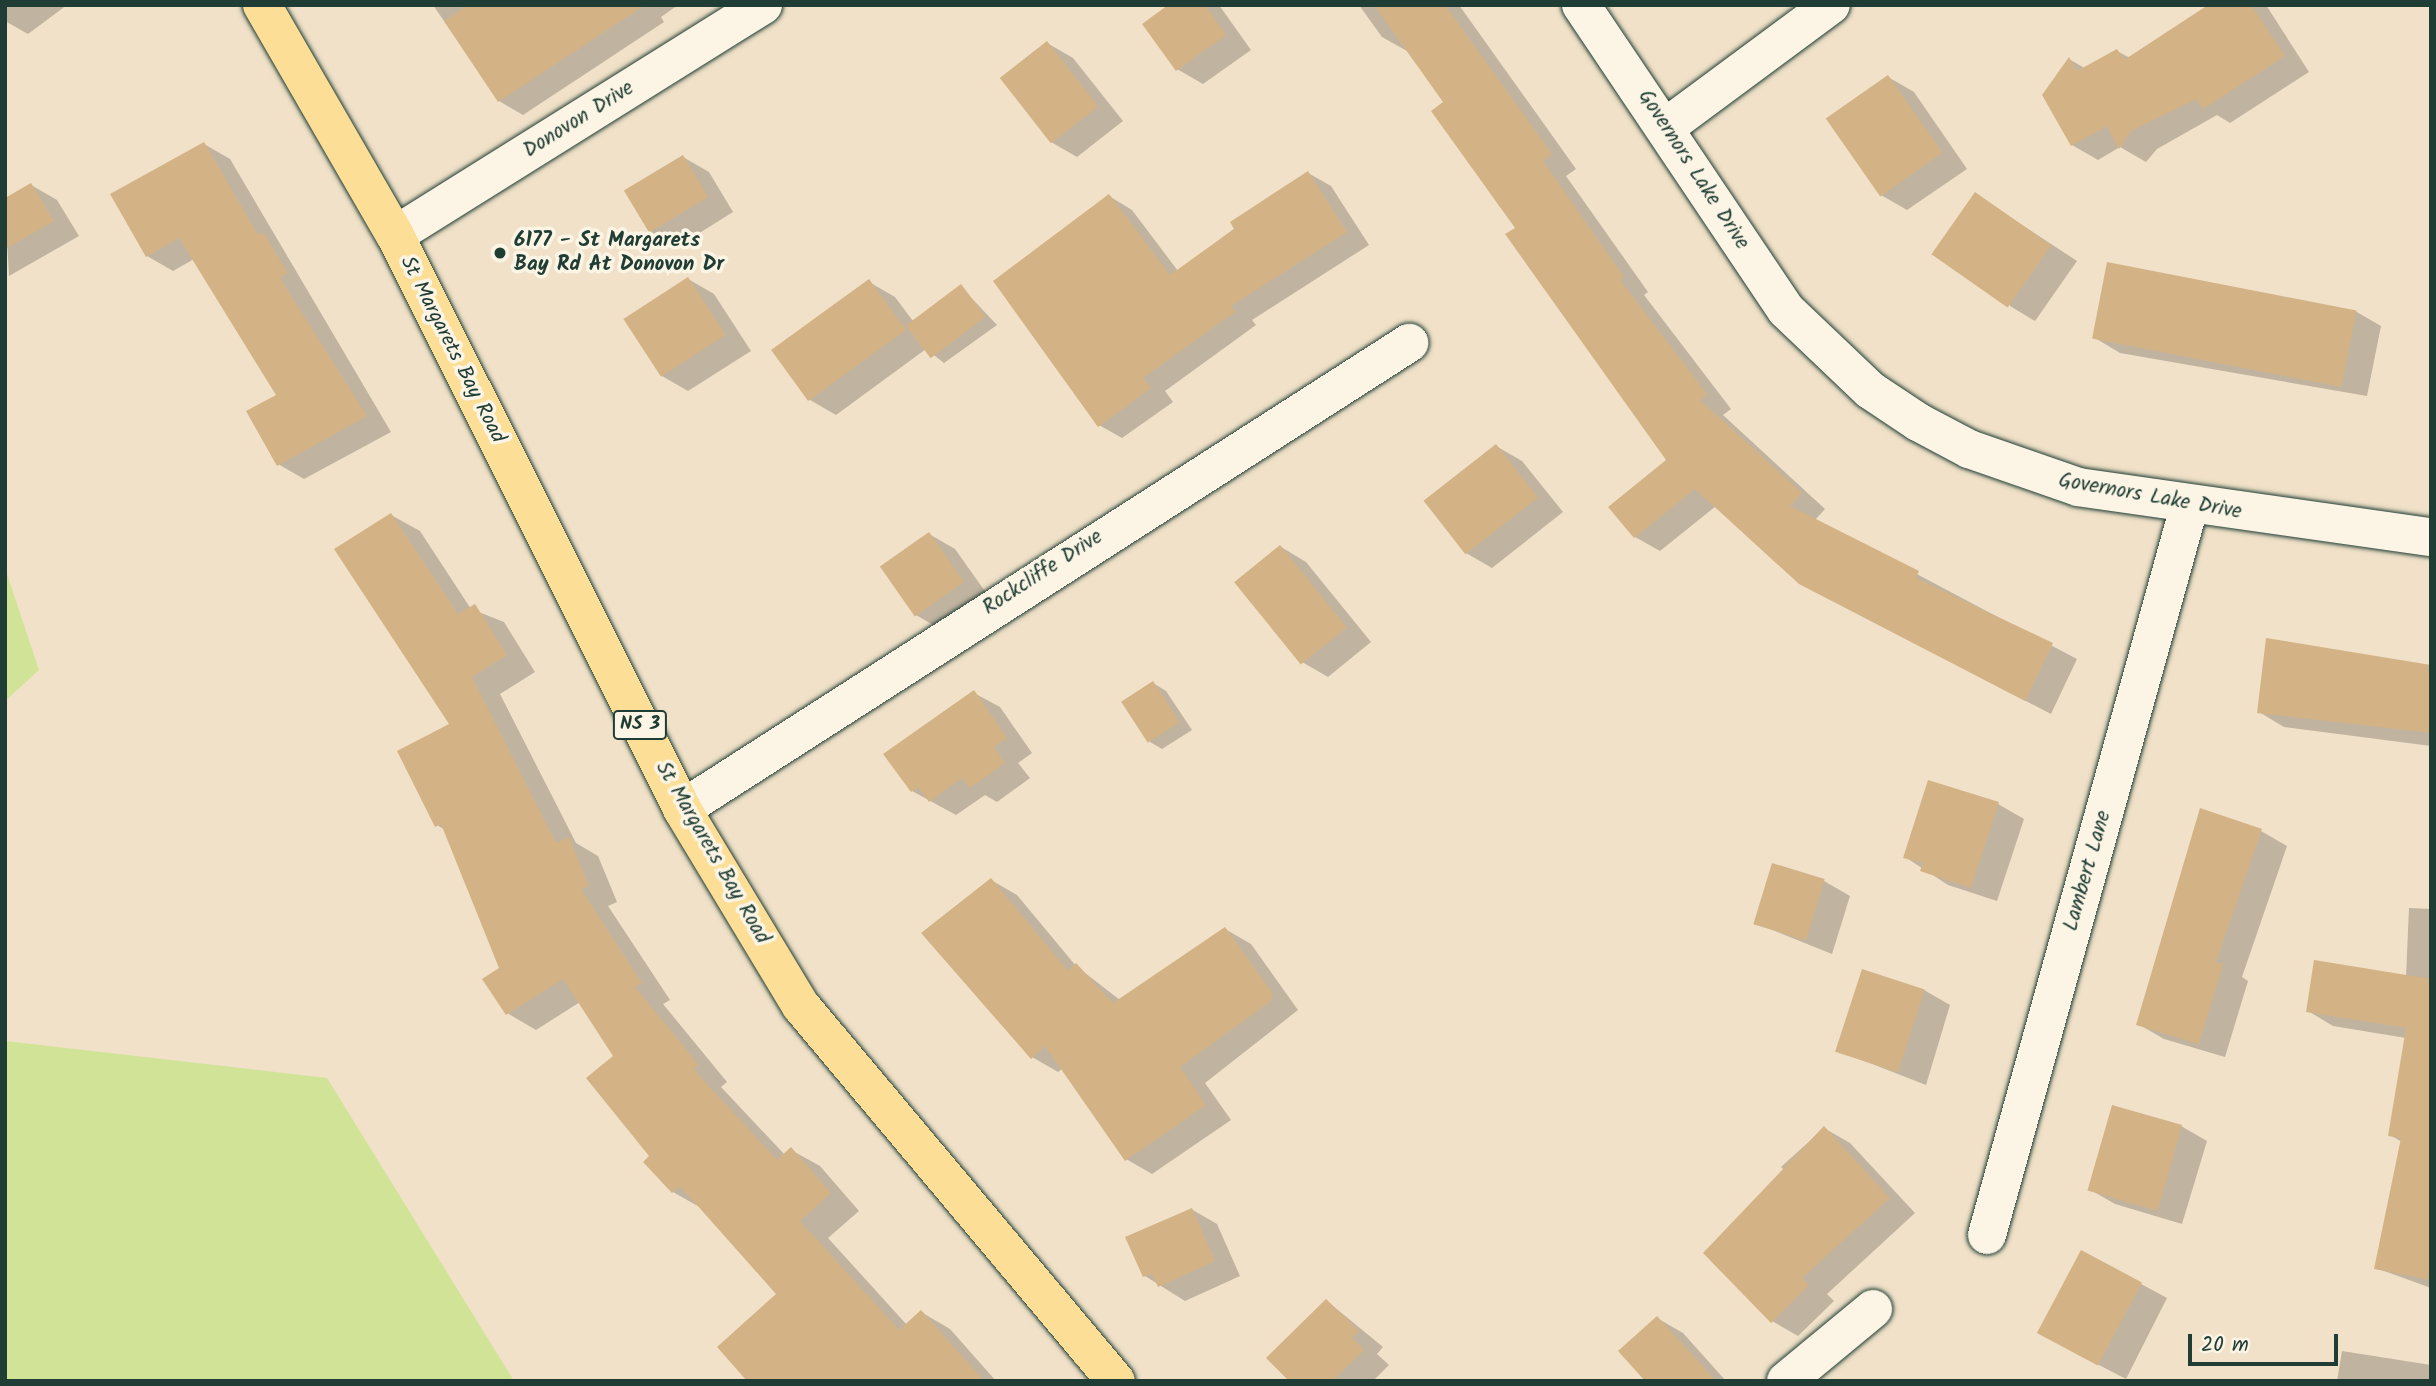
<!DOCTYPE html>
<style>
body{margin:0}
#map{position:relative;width:2436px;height:1386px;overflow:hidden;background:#f0e1c8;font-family:Kalam,sans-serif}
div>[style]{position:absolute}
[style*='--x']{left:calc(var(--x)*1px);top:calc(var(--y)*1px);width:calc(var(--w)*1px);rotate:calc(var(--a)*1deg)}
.green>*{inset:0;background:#d0e397}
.shadow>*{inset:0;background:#0003}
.building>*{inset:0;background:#d3b386;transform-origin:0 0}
.roads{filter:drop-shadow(0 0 2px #1f3d34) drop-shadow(0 0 2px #1f3d34)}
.minor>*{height:38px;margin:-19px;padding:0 19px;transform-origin:19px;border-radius:19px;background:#fcf5e5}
.primary>*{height:38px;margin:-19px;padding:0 19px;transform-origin:19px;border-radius:19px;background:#fcde96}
.dots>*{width:19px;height:19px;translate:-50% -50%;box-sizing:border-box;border:4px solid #fcf5e5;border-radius:50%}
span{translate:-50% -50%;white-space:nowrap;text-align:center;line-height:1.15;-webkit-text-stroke:7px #fcf5e5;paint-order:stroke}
.shield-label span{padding:2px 5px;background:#fcf5e5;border:2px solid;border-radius:5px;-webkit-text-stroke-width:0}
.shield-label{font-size:19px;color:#1f3d34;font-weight:700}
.street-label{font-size:21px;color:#1f3d34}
.poi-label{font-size:21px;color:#1f3d34;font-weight:700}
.left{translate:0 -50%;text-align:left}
.frame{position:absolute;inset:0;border:7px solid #1f3d34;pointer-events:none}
.scale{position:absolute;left:2188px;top:1334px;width:150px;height:32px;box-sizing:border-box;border:4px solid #1f3d34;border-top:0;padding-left:9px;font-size:21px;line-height:24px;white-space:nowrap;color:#1f3d34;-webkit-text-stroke:5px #fcf5e5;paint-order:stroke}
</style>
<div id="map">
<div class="green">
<div style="clip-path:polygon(5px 568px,39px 670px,5px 701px)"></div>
<div style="clip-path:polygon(5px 1041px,327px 1078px,514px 1381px,5px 1381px)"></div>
</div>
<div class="shadow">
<div style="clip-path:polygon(5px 5px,67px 5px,28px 34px,5px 21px)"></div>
<div style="clip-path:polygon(433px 5px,678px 5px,661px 17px,664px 22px,523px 115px,499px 101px)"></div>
<div style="clip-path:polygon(1171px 5px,1219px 5px,1251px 50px,1203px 84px,1177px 69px)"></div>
<div style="clip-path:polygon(1359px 5px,1459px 5px,1576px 169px,1566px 176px,1648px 292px,1644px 295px,1731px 409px,1723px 415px,1825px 509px,1815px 520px,2077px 659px,2051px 714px,1826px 597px,1716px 506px,1660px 551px,1635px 537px,1611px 507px,1668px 460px,1508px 235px,1517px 228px,1446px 102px,1407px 51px,1382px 37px)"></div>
<div style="clip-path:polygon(2212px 5px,2266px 5px,2309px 72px,2230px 123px,2217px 115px,2157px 149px,2146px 162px,2120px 147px,2098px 160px,2072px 145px,2069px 59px,2086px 69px,2117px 51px,2130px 58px)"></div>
<div style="clip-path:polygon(1047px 43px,1073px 58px,1123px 121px,1077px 157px,1051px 142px)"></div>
<div style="clip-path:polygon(1888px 77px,1914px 92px,1967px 169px,1907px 210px,1881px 195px)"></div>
<div style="clip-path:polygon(204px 144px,230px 159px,391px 432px,304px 479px,278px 464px,278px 396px,194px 259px,173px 271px,147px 256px)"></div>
<div style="clip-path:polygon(683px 157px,709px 172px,733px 212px,677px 247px,651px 232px)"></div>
<div style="clip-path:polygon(1308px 173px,1331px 186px,1369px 245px,1252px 320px,1256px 325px,1165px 391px,1173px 402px,1122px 438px,1099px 425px,1109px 196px,1132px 210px,1178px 271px)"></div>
<div style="clip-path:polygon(31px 185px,57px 200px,79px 236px,9px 276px,5px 200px)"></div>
<div style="clip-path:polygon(1975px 194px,2077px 261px,2035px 321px,2010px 306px)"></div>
<div style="clip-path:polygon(688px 279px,714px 294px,751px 351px,688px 391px,662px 376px)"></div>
<div style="clip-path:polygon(869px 282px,895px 297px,913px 321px,961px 287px,997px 325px,944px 363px,926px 349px,836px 415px,810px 400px)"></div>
<div style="clip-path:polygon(2355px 311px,2381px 326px,2367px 396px,2120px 353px,2095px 338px)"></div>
<div style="clip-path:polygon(1496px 446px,1522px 461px,1563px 512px,1492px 568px,1466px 553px)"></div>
<div style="clip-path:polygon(391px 515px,420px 531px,471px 609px,504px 622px,535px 672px,500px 694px,576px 843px,598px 856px,617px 902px,608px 906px,670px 1000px,663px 1004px,727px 1082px,721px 1087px,785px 1155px,791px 1150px,820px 1166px,859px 1211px,828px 1238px,907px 1325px,921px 1312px,950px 1329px,996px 1381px,752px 1381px,779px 1294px,703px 1209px,673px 1192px,652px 1156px,615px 1057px,580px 1002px,536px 1030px,507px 1013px,501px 969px,445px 830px,437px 825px,451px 725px)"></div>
<div style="clip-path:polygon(929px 534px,955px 549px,989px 597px,942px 630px,916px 615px)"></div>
<div style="clip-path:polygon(1281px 547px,1306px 562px,1371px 642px,1328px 677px,1302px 662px)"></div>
<div style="clip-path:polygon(2268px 640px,2431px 666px,2431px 746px,2284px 727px,2259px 712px)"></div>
<div style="clip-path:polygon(1153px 683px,1166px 691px,1192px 730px,1162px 749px,1150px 742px)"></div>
<div style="clip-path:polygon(974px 693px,1000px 707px,1032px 753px,1018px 763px,1030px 778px,997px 802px,985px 795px,956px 815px,912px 791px)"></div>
<div style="clip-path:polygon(1998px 804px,2024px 819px,1997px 901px,1948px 885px,1905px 857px)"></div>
<div style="clip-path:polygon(2261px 831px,2287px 846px,2242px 977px,2248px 981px,2225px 1057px,2164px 1039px,2138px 1024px)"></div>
<div style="clip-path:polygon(991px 880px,1017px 895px,1076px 966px,1120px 1000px,1225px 929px,1251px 944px,1298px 1010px,1205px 1083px,1231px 1120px,1152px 1174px,1126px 1159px,1063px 1068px,1058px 1072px,1032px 1057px)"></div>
<div style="clip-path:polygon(1824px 881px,1850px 896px,1832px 954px,1755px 923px)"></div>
<div style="clip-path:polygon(2409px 908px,2431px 909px,2431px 1288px,2376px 1268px,2402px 1142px,2390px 1135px,2406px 1038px,2333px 1026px,2308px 1011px,2406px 977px)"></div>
<div style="clip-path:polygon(1924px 990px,1950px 1005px,1926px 1085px,1839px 1051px)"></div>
<div style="clip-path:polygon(2181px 1126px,2207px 1141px,2182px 1224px,2115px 1204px,2089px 1189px)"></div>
<div style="clip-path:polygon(1824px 1128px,1850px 1143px,1915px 1213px,1827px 1294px,1834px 1301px,1798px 1336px,1772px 1321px,1787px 1173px,1781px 1167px)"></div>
<div style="clip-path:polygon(1191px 1209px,1217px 1224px,1240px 1276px,1185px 1301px,1145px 1276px)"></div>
<div style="clip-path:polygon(2082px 1252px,2167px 1298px,2126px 1379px,2066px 1348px)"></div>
<div style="clip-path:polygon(1327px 1301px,1383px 1347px,1377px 1354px,1389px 1365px,1373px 1381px,1291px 1381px)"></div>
<div style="clip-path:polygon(1657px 1318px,1683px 1333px,1726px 1381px,1647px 1381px)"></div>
<div style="clip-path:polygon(2342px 1351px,2431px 1365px,2431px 1381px,2337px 1381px)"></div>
</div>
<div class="building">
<div style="clip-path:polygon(468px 5px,645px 5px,498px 102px,444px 21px)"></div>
<div style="clip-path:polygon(1168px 5px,1205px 5px,1226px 35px,1176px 71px,1142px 24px)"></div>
<div style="clip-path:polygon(1374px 5px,1445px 5px,1552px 154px,1543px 161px,1624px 277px,1620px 280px,1707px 394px,1700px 400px,1802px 493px,1790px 506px,1919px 571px,1916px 578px,2053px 643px,2025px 701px,1799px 584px,1695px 489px,1634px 538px,1608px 507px,1666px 460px,1505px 234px,1515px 228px,1431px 111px,1443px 102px)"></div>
<div style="clip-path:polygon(2208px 5px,2251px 5px,2285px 56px,2203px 109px,2196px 99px,2131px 131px,2119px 149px,2107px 126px,2071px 146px,2042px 95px,2069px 57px,2077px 71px,2117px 49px,2124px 60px)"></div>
<div style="left:1047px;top:41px;width:83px;height:60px;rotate:52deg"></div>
<div style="left:1888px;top:75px;width:95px;height:76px;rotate:55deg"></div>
<div style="clip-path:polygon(204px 142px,258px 235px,263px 232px,288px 273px,280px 278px,367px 416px,277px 466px,246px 411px,276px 395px,179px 238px,146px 257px,110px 194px)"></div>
<div style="left:683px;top:155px;width:49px;height:69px;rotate:59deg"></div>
<div style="clip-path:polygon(1308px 171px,1347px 232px,1231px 306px,1235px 312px,1143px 378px,1151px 388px,1098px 427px,993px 281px,1109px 194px,1170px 275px,1234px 229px,1230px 222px)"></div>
<div style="clip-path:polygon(31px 183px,54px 221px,5px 249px,5px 198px)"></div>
<div style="left:1975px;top:192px;width:93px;height:76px;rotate:35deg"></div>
<div style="left:2107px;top:262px;width:254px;height:78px;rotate:11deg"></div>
<div style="left:688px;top:277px;width:69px;height:77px;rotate:57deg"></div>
<div style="left:869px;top:279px;width:63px;height:121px;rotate:54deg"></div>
<div style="left:961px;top:284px;width:41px;height:69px;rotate:53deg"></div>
<div style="left:1496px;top:444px;width:68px;height:92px;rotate:52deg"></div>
<div style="clip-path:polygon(391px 513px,458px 614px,475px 604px,507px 655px,472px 677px,556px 843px,569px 837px,589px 886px,581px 889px,642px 983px,635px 987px,699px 1065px,693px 1069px,777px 1160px,791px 1147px,831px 1193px,800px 1221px,899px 1330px,921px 1310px,984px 1381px,747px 1381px,717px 1347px,776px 1294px,680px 1186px,672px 1193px,643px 1162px,649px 1156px,586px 1078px,613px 1056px,563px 979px,506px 1015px,482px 979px,499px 968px,441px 824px,435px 827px,397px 751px,449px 724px,334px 549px)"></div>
<div style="left:929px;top:532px;width:61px;height:60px;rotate:55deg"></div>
<div style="left:1280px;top:545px;width:106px;height:59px;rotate:51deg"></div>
<div style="clip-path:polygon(2266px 638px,2431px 665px,2431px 733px,2257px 713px)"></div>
<div style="left:1153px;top:681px;width:49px;height:38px;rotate:57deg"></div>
<div style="clip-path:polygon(974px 690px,1007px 738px,994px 747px,1005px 763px,970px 788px,962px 778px,929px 802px,918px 787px,911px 792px,883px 754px)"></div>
<div style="clip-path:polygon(1928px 780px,1999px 802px,1971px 888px,1920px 871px,1923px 863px,1903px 858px)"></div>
<div style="clip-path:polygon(2200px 808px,2262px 829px,2216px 962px,2223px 964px,2199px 1044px,2136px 1025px)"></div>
<div style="left:1772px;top:863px;width:55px;height:64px;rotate:17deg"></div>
<div style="clip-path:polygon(991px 878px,1068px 971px,1076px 963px,1113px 1003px,1225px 927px,1273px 994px,1271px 1001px,1180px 1067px,1206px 1105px,1125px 1161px,1045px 1046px,1031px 1059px,921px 933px)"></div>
<div style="clip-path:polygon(2314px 960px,2431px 979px,2431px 1280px,2374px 1269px,2401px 1138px,2388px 1136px,2406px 1028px,2306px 1012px)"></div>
<div style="left:1862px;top:969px;width:66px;height:87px;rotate:18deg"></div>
<div style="left:2112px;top:1105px;width:73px;height:89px;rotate:16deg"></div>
<div style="clip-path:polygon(1824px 1126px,1890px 1198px,1802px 1278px,1809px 1285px,1771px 1323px,1703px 1253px)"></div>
<div style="clip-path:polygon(1192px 1208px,1215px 1261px,1158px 1287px,1152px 1274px,1143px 1277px,1125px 1237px)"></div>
<div style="left:2081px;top:1250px;width:69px;height:94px;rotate:28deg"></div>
<div style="clip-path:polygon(1326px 1299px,1359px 1331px,1352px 1338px,1364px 1350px,1332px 1381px,1289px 1381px,1266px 1358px)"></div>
<div style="clip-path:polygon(1657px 1316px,1716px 1381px,1645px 1381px,1618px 1351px)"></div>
</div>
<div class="roads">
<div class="minor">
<div style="--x:1581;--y:5;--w:367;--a:56.1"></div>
<div style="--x:1786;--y:310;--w:116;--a:43.6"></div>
<div style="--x:1870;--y:390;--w:58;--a:33.7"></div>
<div style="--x:1918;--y:422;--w:58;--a:27.9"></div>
<div style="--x:1969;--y:449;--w:115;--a:19.2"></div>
<div style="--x:2078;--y:487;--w:357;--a:8.1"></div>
<div style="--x:1666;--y:127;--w:205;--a:-36.5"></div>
<div style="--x:395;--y:235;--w:434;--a:-32"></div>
<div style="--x:682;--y:809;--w:864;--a:-32.66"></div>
<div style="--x:1987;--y:1235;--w:756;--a:-74.49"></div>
<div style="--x:1786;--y:1381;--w:113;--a:-39.6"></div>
</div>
<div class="primary">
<div style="--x:262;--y:5;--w:266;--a:60"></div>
<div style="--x:395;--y:235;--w:642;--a:63.43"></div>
<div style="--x:682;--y:809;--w:230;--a:58.9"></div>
<div style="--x:801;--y:1006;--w:490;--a:50"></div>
</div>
</div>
<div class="dots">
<div style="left:500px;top:253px;background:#1f3d34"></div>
</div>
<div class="shield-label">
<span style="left:640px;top:725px">NS 3</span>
</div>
<div class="street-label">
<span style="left:579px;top:120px;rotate:-32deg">Donovon Drive</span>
<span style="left:1693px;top:170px;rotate:57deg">Governors Lake Drive</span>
<span style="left:452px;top:350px;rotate:63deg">St Margarets Bay Road</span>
<span style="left:2150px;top:497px;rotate:10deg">Governors Lake Drive</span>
<span style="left:1043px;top:573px;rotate:-33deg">Rockcliffe Drive</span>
<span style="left:712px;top:853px;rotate:60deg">St Margarets Bay Road</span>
<span style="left:2088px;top:871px;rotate:-74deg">Lambert Lane</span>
</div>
<div class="poi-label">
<span class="left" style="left:514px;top:253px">6177 - St Margarets<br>Bay Rd At Donovon Dr</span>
</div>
<div class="frame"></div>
<div class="scale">20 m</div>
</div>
